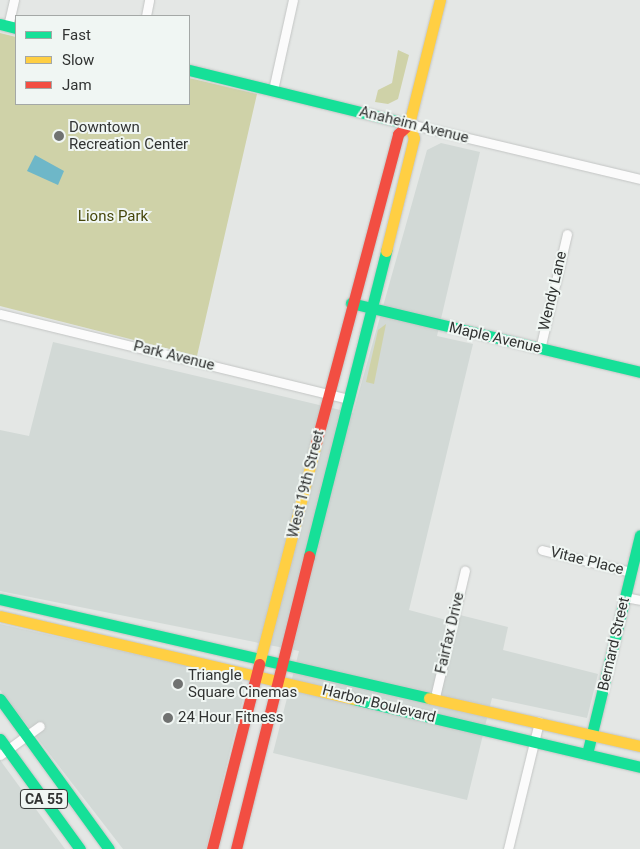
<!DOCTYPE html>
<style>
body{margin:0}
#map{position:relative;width:640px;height:849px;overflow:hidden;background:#e4e7e5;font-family:Roboto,sans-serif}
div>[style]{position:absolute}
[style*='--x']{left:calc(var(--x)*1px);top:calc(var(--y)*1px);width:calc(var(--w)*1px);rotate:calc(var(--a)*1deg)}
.built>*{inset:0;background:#d2d9d6}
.green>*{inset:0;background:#cfd2a8}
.water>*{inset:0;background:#6eb7c8}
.roads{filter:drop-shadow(0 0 1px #c3c5c4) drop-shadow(0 0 1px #c3c5c4)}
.street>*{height:9px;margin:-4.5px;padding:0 4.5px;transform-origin:4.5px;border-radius:4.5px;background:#fbfbfb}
.fast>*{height:11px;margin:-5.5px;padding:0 5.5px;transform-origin:5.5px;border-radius:5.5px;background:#16e098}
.slow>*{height:11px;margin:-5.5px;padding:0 5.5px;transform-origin:5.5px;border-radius:5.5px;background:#ffcf43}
.jam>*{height:11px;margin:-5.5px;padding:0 5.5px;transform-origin:5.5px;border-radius:5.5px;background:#f24e42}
.dots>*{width:14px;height:14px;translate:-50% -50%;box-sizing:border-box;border:2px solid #f0f6f3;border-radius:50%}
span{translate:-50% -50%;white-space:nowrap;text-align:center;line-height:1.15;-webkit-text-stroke:4px #f0f6f3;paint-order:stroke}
.shield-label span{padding:1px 4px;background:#f0f6f3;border:1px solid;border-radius:4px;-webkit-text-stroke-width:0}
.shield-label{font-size:14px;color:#313332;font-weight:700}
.street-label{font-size:15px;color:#313332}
.poi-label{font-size:15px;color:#313332}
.left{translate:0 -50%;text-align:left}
.park-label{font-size:15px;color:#46470b}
.legend{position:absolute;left:15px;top:15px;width:175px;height:90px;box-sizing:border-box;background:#f0f6f3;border:1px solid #a4a8a6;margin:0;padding:6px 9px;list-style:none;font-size:15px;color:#313332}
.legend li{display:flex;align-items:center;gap:10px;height:25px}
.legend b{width:25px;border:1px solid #a4a8a6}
</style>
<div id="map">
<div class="built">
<div style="clip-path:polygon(441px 143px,480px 152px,437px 336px,473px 344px,409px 610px,450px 621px,452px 613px,508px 627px,503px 650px,598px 674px,587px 718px,492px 698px,467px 800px,273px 753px,299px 651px,0 591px,0 430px,29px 436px,53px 342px,353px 413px,427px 150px)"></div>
<div style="clip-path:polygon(0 624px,234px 676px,242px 682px,245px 691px,206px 849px,123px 849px,0 690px)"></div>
<div style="clip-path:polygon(0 760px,65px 849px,0 849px)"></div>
</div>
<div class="green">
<div style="clip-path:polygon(0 33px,16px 37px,16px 104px,189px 104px,189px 78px,257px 94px,197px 356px,0 306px)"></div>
<div style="clip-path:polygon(398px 50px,409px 55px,398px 99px,388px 104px,375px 102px,378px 90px,392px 83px)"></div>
<div style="clip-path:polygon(386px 324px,374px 384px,366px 382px,378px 330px)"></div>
</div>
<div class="water">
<div style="clip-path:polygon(35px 155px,64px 171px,58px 185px,27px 171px)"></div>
</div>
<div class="roads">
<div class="street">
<div style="--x:146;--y:16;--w:16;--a:-79"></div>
<div style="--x:8;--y:26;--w:27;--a:-77"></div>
<div style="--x:273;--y:90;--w:92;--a:-77.5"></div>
<div style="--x:409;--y:124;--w:237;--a:13.4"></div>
<div style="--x:0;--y:314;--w:359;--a:13.7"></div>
<div style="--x:540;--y:349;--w:118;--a:-76.8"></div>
<div style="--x:542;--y:550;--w:92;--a:13.9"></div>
<div style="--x:625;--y:597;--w:15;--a:11"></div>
<div style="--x:435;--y:697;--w:130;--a:-76.7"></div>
<div style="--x:0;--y:755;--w:49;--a:-35.9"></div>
<div style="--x:508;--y:849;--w:131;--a:-76.3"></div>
</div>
<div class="fast">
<div style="--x:0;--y:24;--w:16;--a:14"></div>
<div style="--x:189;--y:70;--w:227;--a:13.8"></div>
<div style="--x:351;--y:303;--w:297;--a:13.4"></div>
<div style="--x:309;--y:556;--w:315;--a:-75.8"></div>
<div style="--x:0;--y:599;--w:440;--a:13"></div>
<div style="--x:0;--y:699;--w:185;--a:54"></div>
<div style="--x:353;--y:699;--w:295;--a:13.3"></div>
<div style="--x:0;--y:739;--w:136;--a:54"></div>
<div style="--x:587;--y:754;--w:225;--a:-76.4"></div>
</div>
<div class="slow">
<div style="--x:386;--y:251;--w:116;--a:-76.1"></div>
<div style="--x:414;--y:138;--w:15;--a:-110"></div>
<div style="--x:409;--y:124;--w:128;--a:-76"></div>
<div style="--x:0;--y:616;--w:363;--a:13.2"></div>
<div style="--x:259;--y:664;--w:228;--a:-75.5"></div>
<div style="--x:429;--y:698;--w:216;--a:12.8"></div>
</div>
<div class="jam">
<div style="--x:316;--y:443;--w:320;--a:-75.1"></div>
<div style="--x:398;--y:134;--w:15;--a:-42"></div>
<div style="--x:212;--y:849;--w:191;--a:-75.7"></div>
<div style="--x:236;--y:849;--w:302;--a:-76"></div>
</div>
</div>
<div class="dots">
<div style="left:59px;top:136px;background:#707271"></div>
<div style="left:178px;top:684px;background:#707271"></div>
<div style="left:168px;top:718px;background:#707271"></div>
</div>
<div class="shield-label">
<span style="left:44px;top:799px">CA 55</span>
</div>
<div class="street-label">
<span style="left:414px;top:125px;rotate:14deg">Anaheim Avenue</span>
<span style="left:553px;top:291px;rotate:-77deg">Wendy Lane</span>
<span style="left:495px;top:338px;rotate:13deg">Maple Avenue</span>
<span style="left:174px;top:356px;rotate:14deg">Park Avenue</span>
<span style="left:306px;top:484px;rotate:-76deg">West 19th Street</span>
<span style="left:587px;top:561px;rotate:14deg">Vitae Place</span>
<span style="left:450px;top:633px;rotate:-77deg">Fairfax Drive</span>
<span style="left:614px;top:644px;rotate:-77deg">Bernard Street</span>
<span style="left:379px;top:704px;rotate:14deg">Harbor Boulevard</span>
</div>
<div class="poi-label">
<span class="left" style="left:69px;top:136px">Downtown<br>Recreation Center</span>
<span class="left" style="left:188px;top:684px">Triangle<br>Square Cinemas</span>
<span class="left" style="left:178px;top:718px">24 Hour Fitness</span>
</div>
<div class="park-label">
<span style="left:113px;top:217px">Lions Park</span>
</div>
<ul class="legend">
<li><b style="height:6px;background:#16e098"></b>Fast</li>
<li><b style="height:6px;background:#ffcf43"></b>Slow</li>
<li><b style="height:6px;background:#f24e42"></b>Jam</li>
</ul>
</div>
